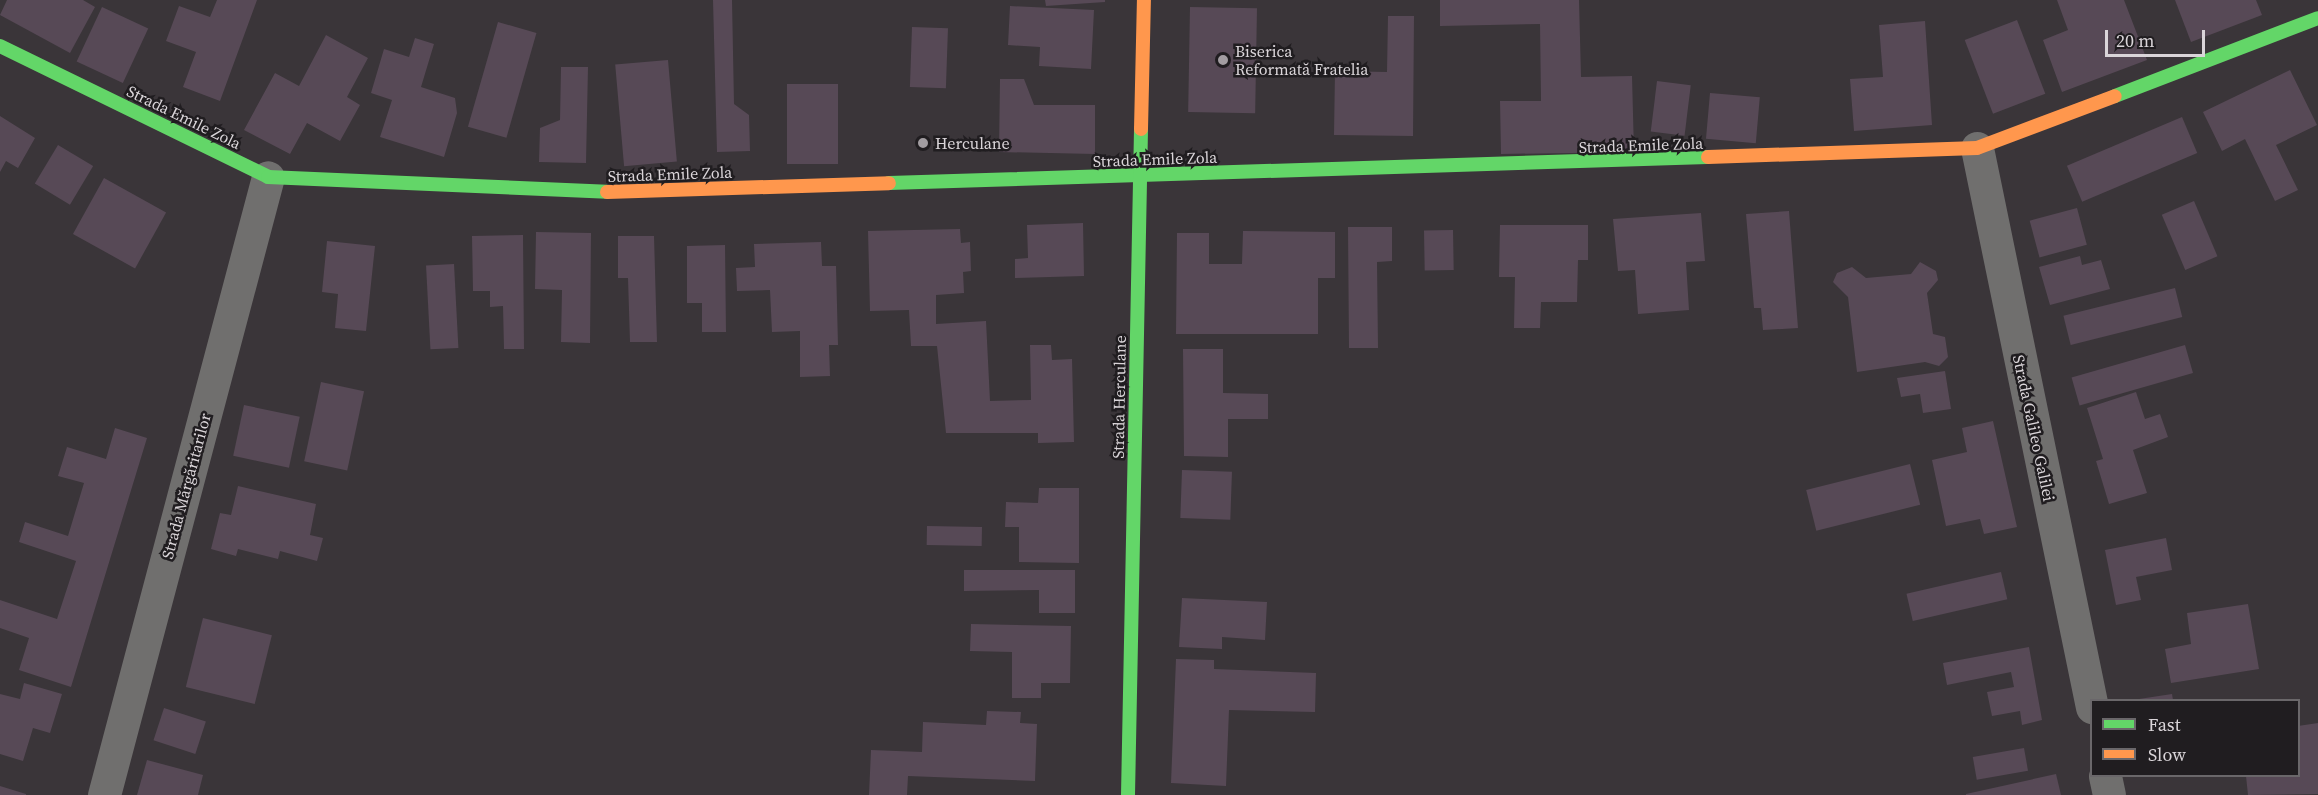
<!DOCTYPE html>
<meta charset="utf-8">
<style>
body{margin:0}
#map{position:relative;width:2318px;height:795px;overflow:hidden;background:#3a3539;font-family:"Source Serif 4",serif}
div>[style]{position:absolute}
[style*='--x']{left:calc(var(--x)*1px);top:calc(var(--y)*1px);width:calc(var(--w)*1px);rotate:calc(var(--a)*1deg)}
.building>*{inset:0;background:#574956;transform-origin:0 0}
.street>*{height:33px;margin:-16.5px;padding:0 16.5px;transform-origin:16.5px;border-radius:16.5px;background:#706f6e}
.fast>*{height:14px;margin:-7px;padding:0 7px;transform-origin:7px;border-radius:7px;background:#63d668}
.slow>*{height:14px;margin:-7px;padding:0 7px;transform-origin:7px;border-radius:7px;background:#ff974d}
.dots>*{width:16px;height:16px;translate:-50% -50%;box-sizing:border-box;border:3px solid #201d20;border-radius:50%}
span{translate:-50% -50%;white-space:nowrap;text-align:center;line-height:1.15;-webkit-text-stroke:5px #201d20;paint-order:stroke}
.poi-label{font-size:16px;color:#dad5d9}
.left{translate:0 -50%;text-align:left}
.street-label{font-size:16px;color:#dad5d9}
.legend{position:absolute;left:2090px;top:699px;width:210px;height:78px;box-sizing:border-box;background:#201d20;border:2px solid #6a676a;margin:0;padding:8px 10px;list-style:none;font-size:18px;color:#dad5d9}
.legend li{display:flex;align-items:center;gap:12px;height:30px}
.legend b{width:30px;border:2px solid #6a676a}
.scale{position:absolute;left:2105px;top:30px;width:100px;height:27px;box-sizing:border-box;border:3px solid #dad5d9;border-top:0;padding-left:8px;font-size:18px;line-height:21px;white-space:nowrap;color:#dad5d9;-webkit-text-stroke:4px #201d20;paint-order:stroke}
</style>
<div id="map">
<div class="building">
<div style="clip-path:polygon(7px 0,83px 0,95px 7px,70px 53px,0 15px)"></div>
<div style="clip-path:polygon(217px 0,257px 0,220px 101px,183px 87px,196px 52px,166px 41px,179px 6px,210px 17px)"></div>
<div style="clip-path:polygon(713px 0,732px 0,734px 104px,749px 115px,750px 151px,717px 152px)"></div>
<div style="clip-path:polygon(1045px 0,1105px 0,1105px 2px,1046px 6px)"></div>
<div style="clip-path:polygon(1440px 0,1579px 0,1581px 77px,1632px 76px,1634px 152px,1501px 154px,1500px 101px,1541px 101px,1540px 24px,1440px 26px)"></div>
<div style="clip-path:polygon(2057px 0,2124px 0,2147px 60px,2062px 92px,2043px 40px,2068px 30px)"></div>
<div style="clip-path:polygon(2175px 0,2256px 0,2262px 15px,2191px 42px)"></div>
<div style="clip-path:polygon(1010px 6px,1094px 10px,1091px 69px,1039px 66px,1040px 47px,1008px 45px)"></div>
<div style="left:102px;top:7px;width:51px;height:60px;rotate:25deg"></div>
<div style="left:1190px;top:7px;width:67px;height:105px;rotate:1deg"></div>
<div style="clip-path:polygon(1388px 16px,1414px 16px,1413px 136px,1334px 135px,1335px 71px,1387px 72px)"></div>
<div style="left:2017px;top:20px;width:79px;height:56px;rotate:69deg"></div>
<div style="clip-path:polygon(1925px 21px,1932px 125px,1854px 131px,1850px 79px,1883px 77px,1879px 25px)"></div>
<div style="left:498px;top:22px;width:40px;height:109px;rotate:16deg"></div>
<div style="left:912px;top:27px;width:36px;height:60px;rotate:2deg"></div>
<div style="clip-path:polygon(326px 35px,368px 58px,347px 97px,360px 105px,340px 141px,307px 123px,290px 154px,244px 130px,275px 73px,299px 86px)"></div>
<div style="clip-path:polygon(415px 38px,434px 44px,421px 87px,455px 98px,457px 113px,444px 157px,380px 137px,392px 100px,371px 93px,384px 49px,409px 57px)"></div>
<div style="left:668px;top:60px;width:102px;height:53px;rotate:85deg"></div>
<div style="clip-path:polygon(561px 67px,588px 67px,586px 163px,539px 162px,540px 128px,560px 120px)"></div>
<div style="clip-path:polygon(2290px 70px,2317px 125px,2276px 145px,2298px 190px,2275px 201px,2245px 139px,2222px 151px,2203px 112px)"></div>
<div style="clip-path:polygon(1000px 79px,1024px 79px,1034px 105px,1095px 105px,1095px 154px,999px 152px)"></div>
<div style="left:1657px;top:81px;width:34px;height:51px;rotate:7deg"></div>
<div style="left:787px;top:84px;width:51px;height:80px"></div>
<div style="left:1710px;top:93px;width:50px;height:46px;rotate:5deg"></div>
<div style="clip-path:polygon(0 116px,35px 138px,18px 168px,6px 161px,0 172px)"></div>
<div style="left:2182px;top:117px;width:39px;height:125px;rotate:67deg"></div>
<div style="left:58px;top:145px;width:41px;height:45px;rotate:31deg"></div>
<div style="left:104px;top:178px;width:71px;height:64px;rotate:29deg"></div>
<div style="left:2194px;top:201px;width:60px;height:35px;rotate:67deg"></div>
<div style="left:2077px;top:208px;width:38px;height:49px;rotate:75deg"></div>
<div style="clip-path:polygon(1789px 211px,1798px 328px,1763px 330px,1761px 308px,1754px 308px,1746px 214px)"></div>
<div style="clip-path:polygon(1701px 213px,1705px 261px,1686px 262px,1689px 310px,1638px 314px,1635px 270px,1618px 271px,1613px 219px)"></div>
<div style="clip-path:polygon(1083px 223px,1084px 276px,1015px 278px,1015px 259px,1028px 258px,1027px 225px)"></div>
<div style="clip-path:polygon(1500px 225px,1588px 225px,1588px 260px,1578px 260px,1577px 302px,1541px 302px,1540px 328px,1514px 328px,1515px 277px,1499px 277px)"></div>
<div style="clip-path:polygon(1348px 227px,1392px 227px,1392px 261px,1377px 262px,1378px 348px,1349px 348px)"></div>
<div style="clip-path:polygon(960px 229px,961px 243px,970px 242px,971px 271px,963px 272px,964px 293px,936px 295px,936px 324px,986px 321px,990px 401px,1031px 400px,1030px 345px,1051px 345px,1052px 360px,1072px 359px,1074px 442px,1038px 443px,1038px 433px,946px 433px,937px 346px,911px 346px,909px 310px,870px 311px,868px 231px)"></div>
<div style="left:1453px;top:230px;width:40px;height:29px;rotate:89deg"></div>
<div style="clip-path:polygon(1243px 231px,1335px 232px,1335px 278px,1318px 278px,1318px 334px,1176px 334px,1177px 233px,1209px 233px,1209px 264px,1242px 264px)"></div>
<div style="clip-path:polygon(536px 232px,591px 233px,590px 343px,561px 342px,562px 290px,535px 289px)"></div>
<div style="clip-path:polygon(523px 235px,524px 349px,504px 349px,503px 306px,490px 307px,490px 291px,473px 291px,472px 236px)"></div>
<div style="clip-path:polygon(618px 236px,654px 236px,657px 342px,630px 342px,628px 278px,618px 278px)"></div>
<div style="clip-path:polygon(327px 241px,375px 246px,366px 331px,335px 328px,338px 294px,322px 292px)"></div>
<div style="clip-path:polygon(821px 242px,822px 266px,836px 266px,838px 345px,829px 345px,830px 376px,800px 377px,800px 331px,772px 332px,770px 290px,737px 291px,736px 268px,755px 267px,754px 244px)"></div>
<div style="clip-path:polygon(725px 245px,726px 332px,702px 332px,702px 303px,687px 303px,687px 246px)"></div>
<div style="clip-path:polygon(2080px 256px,2082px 265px,2101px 260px,2110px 289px,2050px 305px,2039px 267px)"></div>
<div style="clip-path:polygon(1920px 262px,1936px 271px,1938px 280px,1927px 293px,1933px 334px,1945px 337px,1948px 357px,1939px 366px,1925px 362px,1857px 372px,1848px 297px,1833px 282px,1837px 273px,1852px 267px,1866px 278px,1911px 274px)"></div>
<div style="left:454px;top:264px;width:84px;height:28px;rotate:87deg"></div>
<div style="left:2175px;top:288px;width:30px;height:115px;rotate:76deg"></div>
<div style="left:2185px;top:345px;width:29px;height:118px;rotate:74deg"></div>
<div style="clip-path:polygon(1183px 349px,1223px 349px,1223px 393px,1268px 394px,1268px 419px,1228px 419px,1228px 457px,1184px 456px)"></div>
<div style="clip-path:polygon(1945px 371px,1951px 409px,1923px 413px,1920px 394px,1901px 397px,1897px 378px)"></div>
<div style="left:321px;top:382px;width:44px;height:81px;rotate:12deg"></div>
<div style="clip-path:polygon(2136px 392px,2145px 419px,2160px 414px,2168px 437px,2133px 450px,2147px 493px,2109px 504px,2096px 461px,2103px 459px,2087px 408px)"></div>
<div style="left:244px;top:405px;width:57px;height:52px;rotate:12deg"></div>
<div style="clip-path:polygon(1993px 421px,2017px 527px,1984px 534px,1980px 519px,1946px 526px,1932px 460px,1967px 452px,1962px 428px)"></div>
<div style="clip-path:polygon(115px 428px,147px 438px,71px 687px,19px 670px,29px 638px,0 628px,0 600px,57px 619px,76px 561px,19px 542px,25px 522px,68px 536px,84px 483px,58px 476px,67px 447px,106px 459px)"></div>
<div style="left:1910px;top:464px;width:42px;height:107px;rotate:76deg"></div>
<div style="left:1182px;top:470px;width:50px;height:48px;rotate:2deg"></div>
<div style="clip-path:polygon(238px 486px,316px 504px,310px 535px,323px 538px,317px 561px,280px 551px,278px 559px,238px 549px,236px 556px,211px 549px,220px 513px,231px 515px)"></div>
<div style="clip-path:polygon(1039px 488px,1079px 488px,1079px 563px,1019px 562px,1019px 527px,1005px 527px,1006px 502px,1038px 503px)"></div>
<div style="left:927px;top:526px;width:55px;height:19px;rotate:1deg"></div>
<div style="clip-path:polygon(2166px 538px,2172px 570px,2136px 577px,2141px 600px,2116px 605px,2105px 550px)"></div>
<div style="clip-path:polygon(964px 570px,1075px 570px,1075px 613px,1039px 613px,1039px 590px,964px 591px)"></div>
<div style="left:2001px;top:572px;width:28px;height:97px;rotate:77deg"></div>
<div style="clip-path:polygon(1182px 598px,1267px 602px,1265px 640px,1222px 637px,1222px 649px,1179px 647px)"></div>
<div style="clip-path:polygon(2248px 604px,2259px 669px,2171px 683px,2165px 649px,2191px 644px,2187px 613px)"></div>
<div style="left:203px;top:618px;width:71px;height:71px;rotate:14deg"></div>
<div style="clip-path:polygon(971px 624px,1071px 626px,1070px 683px,1041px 683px,1041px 698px,1012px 698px,1012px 652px,970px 651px)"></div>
<div style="clip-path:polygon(2029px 647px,2042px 720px,2022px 725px,2020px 711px,1992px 716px,1987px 692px,2014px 687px,2011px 672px,1947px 685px,1943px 663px)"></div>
<div style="clip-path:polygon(1176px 659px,1214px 660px,1214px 669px,1316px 673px,1315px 712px,1229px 710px,1226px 786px,1171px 783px)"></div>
<div style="clip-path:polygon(24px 683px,62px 694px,50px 733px,33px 728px,23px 761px,0 754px,0 694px,20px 699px)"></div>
<div style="clip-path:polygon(2172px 694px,2173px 700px,2140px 700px,2139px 699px)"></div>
<div style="left:164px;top:708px;width:44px;height:34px;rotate:18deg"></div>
<div style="clip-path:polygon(987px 711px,1021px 712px,1020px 723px,1037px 724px,1035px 781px,908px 776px,907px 795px,869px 795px,871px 750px,922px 752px,923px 722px,986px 725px)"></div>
<div style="clip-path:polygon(2318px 723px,2318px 794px,2248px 795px,2246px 776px,2298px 776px,2298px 726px)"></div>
<div style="left:2024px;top:748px;width:23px;height:52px;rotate:80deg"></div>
<div style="clip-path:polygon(147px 760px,203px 775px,198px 795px,137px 795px)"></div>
<div style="clip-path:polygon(2056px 774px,2061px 795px,1966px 795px,1966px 794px)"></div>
<div style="clip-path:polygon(0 786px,26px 794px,26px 795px,0 795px)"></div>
</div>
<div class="street">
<div style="--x:1977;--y:148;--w:571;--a:78.38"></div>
<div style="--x:2105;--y:776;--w:19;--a:78"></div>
<div style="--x:104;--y:795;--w:639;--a:-75.14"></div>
</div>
<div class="fast">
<div style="--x:0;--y:46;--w:298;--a:26"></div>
<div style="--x:268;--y:177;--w:339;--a:2.5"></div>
<div style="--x:2115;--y:96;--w:217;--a:-21"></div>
<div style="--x:889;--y:183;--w:819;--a:-1.82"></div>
<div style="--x:1128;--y:795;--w:666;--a:-88.88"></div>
</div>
<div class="slow">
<div style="--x:1141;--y:129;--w:129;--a:-88.7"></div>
<div style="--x:1708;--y:157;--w:269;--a:-1.9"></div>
<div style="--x:1977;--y:148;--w:147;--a:-20.6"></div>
<div style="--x:607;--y:192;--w:282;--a:-1.8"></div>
</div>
<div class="dots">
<div style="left:1223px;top:60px;background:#a29da1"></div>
<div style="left:923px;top:143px;background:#a29da1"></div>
</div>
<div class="poi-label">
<span class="left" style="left:1235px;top:60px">Biserica<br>Reformată Fratelia</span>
<span class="left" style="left:935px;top:143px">Herculane</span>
</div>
<div class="street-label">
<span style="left:184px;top:117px;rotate:26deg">Strada Emile Zola</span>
<span style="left:1641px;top:145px;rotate:-2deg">Strada Emile Zola</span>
<span style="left:1155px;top:159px;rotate:-2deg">Strada Emile Zola</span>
<span style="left:670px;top:174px;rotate:-2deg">Strada Emile Zola</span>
<span style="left:1119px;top:397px;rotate:-89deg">Strada Herculane</span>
<span style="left:2034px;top:428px;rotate:78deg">Strada Galileo Galilei</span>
<span style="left:186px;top:486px;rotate:-75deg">Strada Mărgăritarilor</span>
</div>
<ul class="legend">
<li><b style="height:8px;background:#63d668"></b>Fast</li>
<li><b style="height:8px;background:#ff974d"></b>Slow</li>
</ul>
<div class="scale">20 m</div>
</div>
